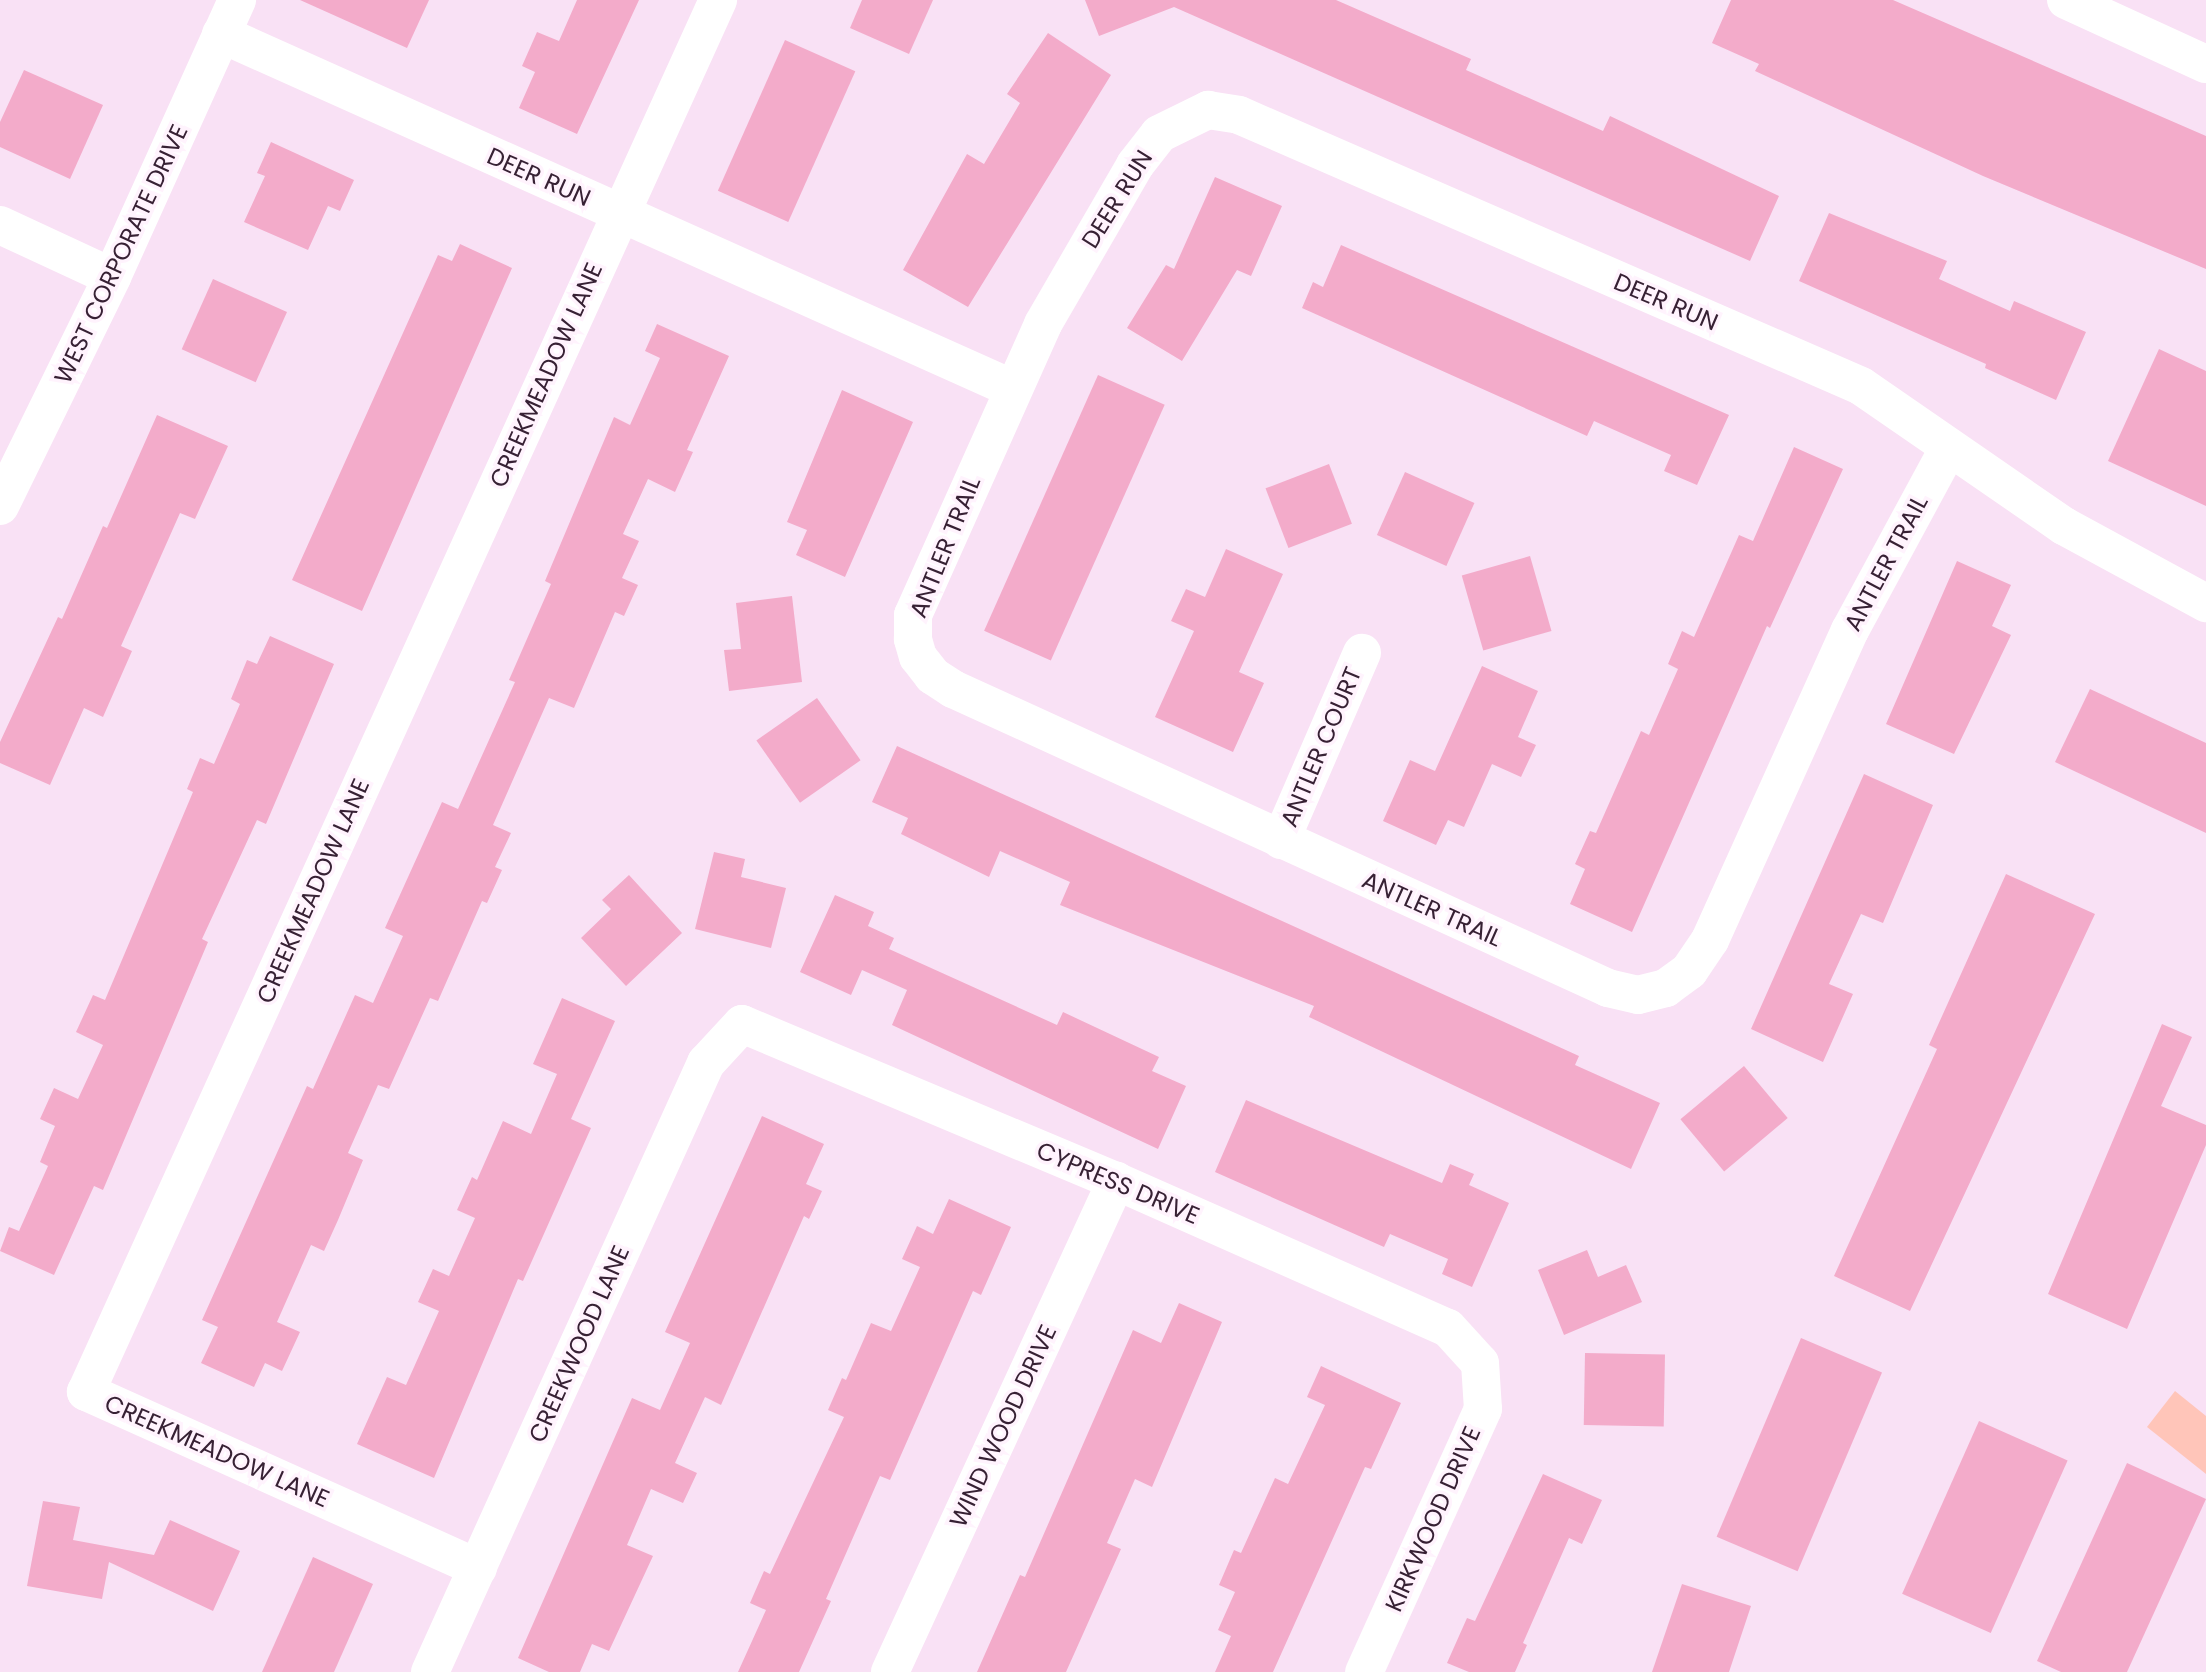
<!DOCTYPE html>
<style>
body{margin:0}
#map{position:relative;width:2206px;height:1672px;overflow:hidden;background:#f9e1f5;font-family:Poppins,sans-serif}
div>[style]{position:absolute}
[style*='--x']{left:calc(var(--x)*1px);top:calc(var(--y)*1px);width:calc(var(--w)*1px);rotate:calc(var(--a)*1deg)}
.green>*{inset:0;background:#ffc5b9}
.building>*{inset:0;background:#f3abca;transform-origin:0 0}
.minor>*{height:38px;margin:-19px;padding:0 19px;transform-origin:19px;border-radius:19px;background:#fff}
span{translate:-50% -50%;white-space:nowrap;text-align:center;line-height:1.15;-webkit-text-stroke:7px #fff3fd;paint-order:stroke}
.street-label{font-size:24px;color:#372134}
</style>
<div id="map">
<div class="green">
<div style="clip-path:polygon(2175px 1391px,2206px 1416px,2206px 1474px,2147px 1427px)"></div>
</div>
<div class="building">
<div style="clip-path:polygon(300px 0,429px 0,407px 48px)"></div>
<div style="clip-path:polygon(577px 0,639px 0,577px 134px,519px 108px,535px 72px,522px 66px,537px 32px,559px 41px)"></div>
<div style="clip-path:polygon(862px 0,933px 0,909px 54px,850px 28px)"></div>
<div style="clip-path:polygon(1085px 0,1336px 0,1471px 59px,1466px 70px,1603px 131px,1610px 116px,1779px 196px,1750px 261px,1174px 7px,1099px 36px)"></div>
<div style="clip-path:polygon(1731px 0,1893px 0,2206px 136px,2206px 269px,1983px 176px,1755px 71px,1759px 64px,1712px 43px)"></div>
<div style="clip-path:polygon(1048px 33px,1111px 75px,968px 307px,903px 270px,967px 154px,984px 164px,1020px 103px,1007px 94px)"></div>
<div style="left:785px;top:40px;width:77px;height:165px;rotate:24deg"></div>
<div style="clip-path:polygon(24px 70px,103px 105px,70px 179px,0 147px,0 122px)"></div>
<div style="clip-path:polygon(271px 142px,354px 180px,340px 211px,328px 206px,308px 250px,244px 222px,265px 176px,257px 173px)"></div>
<div style="clip-path:polygon(1215px 177px,1282px 206px,1251px 276px,1237px 270px,1182px 361px,1127px 328px,1166px 265px,1174px 269px)"></div>
<div style="clip-path:polygon(1829px 213px,1947px 261px,1939px 279px,2010px 311px,2014px 301px,2086px 332px,2056px 400px,1985px 368px,1986px 364px,1799px 281px)"></div>
<div style="clip-path:polygon(460px 244px,512px 268px,362px 611px,292px 580px,438px 255px,452px 261px)"></div>
<div style="clip-path:polygon(1341px 245px,1729px 415px,1697px 485px,1664px 471px,1671px 455px,1594px 421px,1587px 436px,1302px 308px,1313px 282px,1323px 287px)"></div>
<div style="left:213px;top:279px;width:81px;height:77px;rotate:24deg"></div>
<div style="clip-path:polygon(657px 324px,729px 356px,687px 450px,693px 452px,675px 492px,648px 479px,623px 534px,639px 541px,622px 578px,638px 585px,624px 616px,615px 612px,574px 708px,549px 698px,493px 825px,511px 833px,495px 867px,502px 870px,487px 903px,482px 901px,438px 1001px,430px 998px,389px 1089px,378px 1085px,348px 1153px,363px 1160px,338px 1220px,324px 1251px,311px 1245px,277px 1322px,300px 1332px,282px 1371px,265px 1363px,254px 1387px,201px 1363px,218px 1327px,202px 1320px,307px 1086px,313px 1089px,355px 995px,373px 1003px,403px 936px,385px 928px,442px 802px,458px 809px,515px 682px,509px 680px,551px 584px,545px 581px,614px 417px,630px 425px,660px 358px,645px 351px)"></div>
<div style="clip-path:polygon(2159px 349px,2206px 371px,2206px 506px,2108px 461px)"></div>
<div style="left:1098px;top:375px;width:73px;height:280px;rotate:24deg"></div>
<div style="clip-path:polygon(842px 390px,913px 422px,845px 577px,796px 555px,807px 530px,787px 522px)"></div>
<div style="clip-path:polygon(157px 415px,228px 446px,195px 519px,180px 513px,121px 646px,132px 651px,103px 717px,84px 708px,50px 785px,0 763px,0 742px,58px 617px,62px 619px,103px 526px,107px 528px)"></div>
<div style="clip-path:polygon(1794px 447px,1843px 469px,1770px 628px,1767px 626px,1632px 932px,1570px 904px,1585px 869px,1575px 864px,1590px 831px,1596px 833px,1641px 731px,1649px 735px,1678px 669px,1668px 664px,1682px 631px,1694px 637px,1739px 535px,1753px 541px)"></div>
<div style="left:1329px;top:464px;width:64px;height:68px;rotate:69deg"></div>
<div style="left:1405px;top:472px;width:76px;height:69px;rotate:24deg"></div>
<div style="clip-path:polygon(1226px 549px,1283px 574px,1239px 672px,1264px 683px,1233px 752px,1155px 717px,1194px 631px,1171px 621px,1186px 589px,1205px 597px)"></div>
<div style="left:1530px;top:556px;width:78px;height:71px;rotate:74deg"></div>
<div style="clip-path:polygon(1957px 561px,2011px 585px,1992px 626px,2011px 635px,1954px 754px,1886px 724px)"></div>
<div style="clip-path:polygon(792px 596px,802px 682px,729px 691px,724px 650px,741px 649px,736px 603px)"></div>
<div style="clip-path:polygon(270px 636px,334px 664px,266px 824px,257px 820px,202px 939px,208px 942px,103px 1190px,94px 1186px,54px 1275px,0 1251px,9px 1227px,19px 1231px,48px 1166px,40px 1162px,55px 1126px,40px 1119px,54px 1088px,78px 1099px,103px 1045px,76px 1032px,93px 995px,105px 1000px,193px 792px,187px 789px,200px 758px,214px 764px,240px 704px,231px 699px,247px 660px,257px 664px)"></div>
<div style="clip-path:polygon(1482px 666px,1538px 691px,1518px 737px,1536px 745px,1521px 777px,1492px 764px,1464px 827px,1448px 820px,1436px 845px,1383px 821px,1410px 760px,1435px 771px)"></div>
<div style="clip-path:polygon(2090px 689px,2206px 743px,2206px 833px,2055px 762px)"></div>
<div style="left:817px;top:698px;width:76px;height:74px;rotate:55deg"></div>
<div style="clip-path:polygon(897px 746px,1579px 1056px,1575px 1065px,1660px 1103px,1631px 1169px,1309px 1017px,1314px 1006px,1060px 905px,1070px 882px,1000px 851px,989px 877px,901px 834px,908px 818px,872px 802px)"></div>
<div style="clip-path:polygon(1864px 774px,1933px 805px,1883px 923px,1861px 914px,1829px 984px,1853px 994px,1823px 1062px,1751px 1029px)"></div>
<div style="clip-path:polygon(714px 852px,745px 859px,741px 877px,786px 888px,771px 948px,695px 929px)"></div>
<div style="clip-path:polygon(2006px 874px,2095px 914px,1910px 1311px,1834px 1276px,1937px 1049px,1929px 1045px)"></div>
<div style="clip-path:polygon(629px 875px,682px 933px,626px 986px,581px 938px,611px 909px,602px 900px)"></div>
<div style="clip-path:polygon(835px 895px,874px 912px,868px 926px,894px 938px,889px 949px,1057px 1025px,1063px 1012px,1159px 1057px,1152px 1071px,1186px 1086px,1158px 1149px,892px 1025px,907px 990px,862px 970px,851px 995px,800px 972px)"></div>
<div style="clip-path:polygon(562px 998px,615px 1021px,571px 1119px,591px 1128px,523px 1281px,518px 1279px,434px 1478px,357px 1444px,387px 1377px,406px 1385px,439px 1311px,418px 1302px,433px 1269px,449px 1276px,475px 1218px,457px 1210px,472px 1177px,477px 1180px,503px 1121px,531px 1134px,557px 1074px,533px 1064px)"></div>
<div style="clip-path:polygon(2162px 1024px,2192px 1037px,2161px 1106px,2206px 1125px,2206px 1145px,2127px 1329px,2048px 1294px)"></div>
<div style="left:1744px;top:1066px;width:68px;height:83px;rotate:50deg"></div>
<div style="clip-path:polygon(1246px 1100px,1442px 1183px,1450px 1164px,1474px 1174px,1469px 1185px,1509px 1203px,1472px 1287px,1442px 1274px,1448px 1259px,1390px 1234px,1384px 1247px,1215px 1172px)"></div>
<div style="clip-path:polygon(762px 1116px,824px 1144px,806px 1184px,822px 1191px,809px 1219px,804px 1216px,721px 1405px,705px 1397px,675px 1463px,697px 1473px,683px 1503px,651px 1489px,627px 1545px,653px 1556px,609px 1651px,592px 1644px,580px 1672px,549px 1672px,518px 1658px,632px 1398px,660px 1410px,690px 1343px,665px 1332px)"></div>
<div style="clip-path:polygon(949px 1199px,1011px 1227px,981px 1295px,973px 1291px,890px 1480px,880px 1476px,826px 1599px,831px 1601px,799px 1672px,738px 1672px,766px 1610px,750px 1603px,764px 1571px,770px 1574px,844px 1417px,828px 1410px,842px 1378px,846px 1380px,871px 1323px,891px 1331px,920px 1267px,902px 1259px,917px 1226px,933px 1234px)"></div>
<div style="clip-path:polygon(1587px 1250px,1598px 1277px,1626px 1265px,1642px 1302px,1564px 1335px,1538px 1270px)"></div>
<div style="clip-path:polygon(1179px 1303px,1222px 1322px,1152px 1487px,1135px 1479px,1107px 1543px,1121px 1549px,1066px 1672px,977px 1672px,1020px 1575px,1025px 1577px,1133px 1330px,1161px 1343px)"></div>
<div style="left:1801px;top:1338px;width:88px;height:216px;rotate:23deg"></div>
<div style="left:1585px;top:1353px;width:80px;height:72px;rotate:1deg"></div>
<div style="clip-path:polygon(1321px 1366px,1401px 1403px,1371px 1469px,1365px 1467px,1273px 1672px,1215px 1672px,1231px 1636px,1218px 1630px,1235px 1592px,1219px 1585px,1234px 1550px,1241px 1553px,1275px 1478px,1288px 1484px,1325px 1405px,1307px 1397px)"></div>
<div style="left:1979px;top:1421px;width:97px;height:189px;rotate:24deg"></div>
<div style="clip-path:polygon(2127px 1463px,2206px 1499px,2127px 1672px,2061px 1672px,2037px 1661px)"></div>
<div style="clip-path:polygon(1543px 1474px,1602px 1500px,1582px 1544px,1569px 1538px,1523px 1643px,1527px 1645px,1515px 1672px,1469px 1672px,1447px 1663px,1467px 1618px,1475px 1621px)"></div>
<div style="clip-path:polygon(43px 1501px,80px 1507px,73px 1540px,154px 1555px,170px 1520px,240px 1551px,213px 1611px,109px 1562px,102px 1599px,27px 1586px)"></div>
<div style="clip-path:polygon(313px 1557px,373px 1584px,334px 1672px,262px 1672px)"></div>
<div style="clip-path:polygon(1682px 1584px,1751px 1606px,1729px 1672px,1652px 1672px)"></div>
</div>
<div class="minor">
<div style="--x:2066;--y:0;--w:154;--a:24.6"></div>
<div style="--x:221;--y:34;--w:866;--a:24.14"></div>
<div style="--x:0;--y:225;--w:123;--a:24.9"></div>
<div style="--x:1948;--y:449;--w:206;--a:118.4"></div>
<div style="--x:1850;--y:630;--w:340;--a:114.3"></div>
<div style="--x:1710;--y:940;--w:37;--a:124"></div>
<div style="--x:1689;--y:971;--w:29;--a:144"></div>
<div style="--x:1666;--y:988;--w:29;--a:166"></div>
<div style="--x:1638;--y:995;--w:31;--a:-167"></div>
<div style="--x:1608;--y:988;--w:720;--a:-155.46"></div>
<div style="--x:953;--y:689;--w:24;--a:-147"></div>
<div style="--x:933;--y:676;--w:24;--a:-128"></div>
<div style="--x:918;--y:657;--w:19;--a:-106"></div>
<div style="--x:913;--y:639;--w:24;--a:-90"></div>
<div style="--x:913;--y:615;--w:319;--a:-65.9"></div>
<div style="--x:1043;--y:324;--w:184;--a:-59.9"></div>
<div style="--x:1135;--y:165;--w:39;--a:-52"></div>
<div style="--x:1159;--y:134;--w:55;--a:-26.1"></div>
<div style="--x:1208;--y:110;--w:31;--a:9"></div>
<div style="--x:1239;--y:115;--w:678;--a:23.54"></div>
<div style="--x:1861;--y:386;--w:247;--a:34.6"></div>
<div style="--x:2064;--y:526;--w:162;--a:28.5"></div>
<div style="--x:0;--y:506;--w:255;--a:-63.9"></div>
<div style="--x:112;--y:277;--w:304;--a:-65.7"></div>
<div style="--x:1281;--y:840;--w:204;--a:-66.6"></div>
<div style="--x:478;--y:1568;--w:430;--a:-155.8"></div>
<div style="--x:86;--y:1392;--w:1529;--a:-65.58"></div>
<div style="--x:430;--y:1672;--w:669;--a:-65.62"></div>
<div style="--x:706;--y:1063;--w:53;--a:-47.3"></div>
<div style="--x:742;--y:1024;--w:406;--a:22.8"></div>
<div style="--x:1116;--y:1181;--w:363;--a:23.9"></div>
<div style="--x:1448;--y:1328;--w:47;--a:47.6"></div>
<div style="--x:1480;--y:1363;--w:46;--a:86.3"></div>
<div style="--x:1483;--y:1409;--w:289;--a:114.3"></div>
<div style="--x:890;--y:1672;--w:541;--a:-65.28"></div>
</div>
<div class="street-label">
<span style="left:539px;top:177px;rotate:24deg">DEER RUN</span>
<span style="left:1117px;top:199px;rotate:-58deg">DEER RUN</span>
<span style="left:121px;top:254px;rotate:-65deg">WEST CORPORATE DRIVE</span>
<span style="left:1666px;top:302px;rotate:23deg">DEER RUN</span>
<span style="left:546px;top:375px;rotate:-66deg">CREEKMEADOW LANE</span>
<span style="left:945px;top:547px;rotate:-68deg">ANTLER TRAIL</span>
<span style="left:1886px;top:563px;rotate:-62deg">ANTLER TRAIL</span>
<span style="left:1321px;top:747px;rotate:-67deg">ANTLER COURT</span>
<span style="left:313px;top:891px;rotate:-66deg">CREEKMEADOW LANE</span>
<span style="left:1432px;top:909px;rotate:24deg">ANTLER TRAIL</span>
<span style="left:1118px;top:1183px;rotate:23deg">CYPRESS DRIVE</span>
<span style="left:579px;top:1344px;rotate:-66deg">CREEKWOOD LANE</span>
<span style="left:1003px;top:1426px;rotate:-65deg">WIND WOOD DRIVE</span>
<span style="left:217px;top:1451px;rotate:24deg">CREEKMEADOW LANE</span>
<span style="left:1433px;top:1519px;rotate:-66deg">KIRKWOOD DRIVE</span>
</div>
</div>
